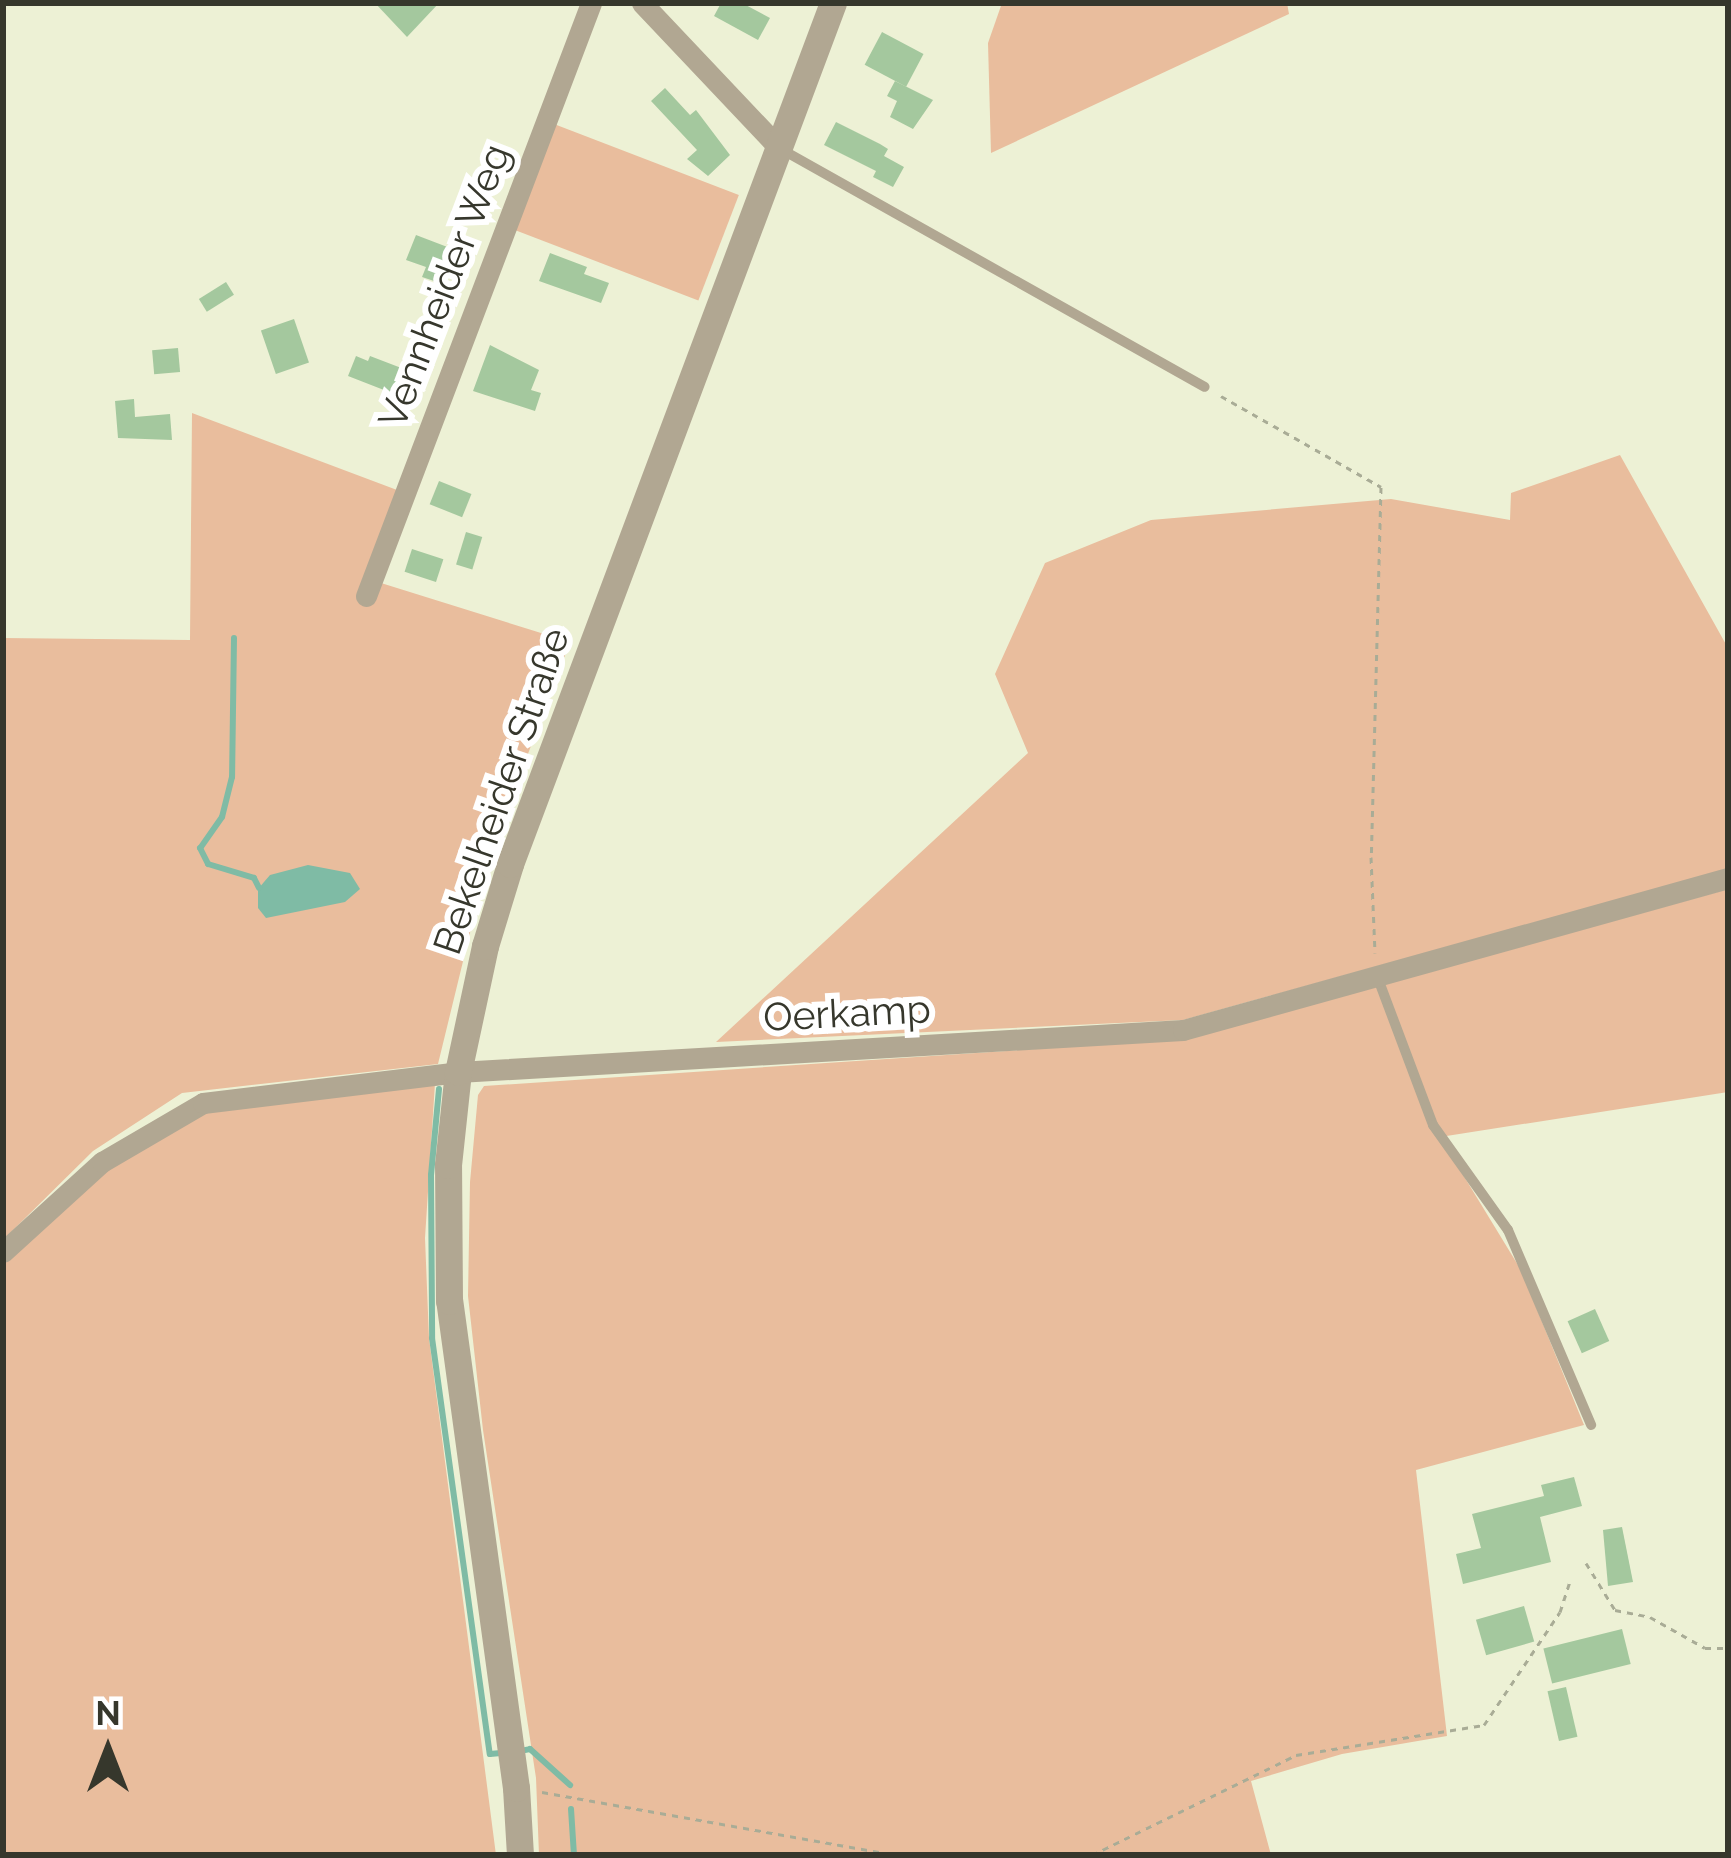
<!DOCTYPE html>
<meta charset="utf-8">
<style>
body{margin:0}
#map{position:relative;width:1731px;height:1858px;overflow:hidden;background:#edf1d5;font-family:Raleway,sans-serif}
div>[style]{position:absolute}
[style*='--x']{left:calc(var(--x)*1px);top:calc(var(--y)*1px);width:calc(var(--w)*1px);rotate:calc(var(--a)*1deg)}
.green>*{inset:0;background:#e9bd9d;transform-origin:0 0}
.water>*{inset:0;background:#7fbba5}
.stream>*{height:6px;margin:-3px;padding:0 3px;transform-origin:3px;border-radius:3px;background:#7fbba5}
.building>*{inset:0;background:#a4c89e;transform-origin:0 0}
.path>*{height:3px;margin-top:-1.5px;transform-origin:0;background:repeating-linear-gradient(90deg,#a9ac96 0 6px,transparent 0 12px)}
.service>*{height:10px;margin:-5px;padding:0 5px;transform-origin:5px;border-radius:5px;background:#b1a792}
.minor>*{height:21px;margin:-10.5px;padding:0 10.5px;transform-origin:10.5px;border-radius:10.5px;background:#b1a792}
.tertiary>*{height:27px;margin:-13.5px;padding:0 13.5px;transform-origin:13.5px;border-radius:13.5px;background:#b1a792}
span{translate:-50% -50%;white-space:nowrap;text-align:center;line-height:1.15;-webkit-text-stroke:12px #fff;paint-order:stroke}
.street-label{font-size:39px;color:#36372c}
.frame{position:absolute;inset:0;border:6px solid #36372c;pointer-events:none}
.north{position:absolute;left:48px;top:1690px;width:120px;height:120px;-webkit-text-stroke:9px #fff;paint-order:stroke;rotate:0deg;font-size:33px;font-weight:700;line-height:48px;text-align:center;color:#36372c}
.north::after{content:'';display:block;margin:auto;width:42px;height:54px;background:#36372c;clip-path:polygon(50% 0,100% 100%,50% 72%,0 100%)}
</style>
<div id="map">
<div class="green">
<div style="clip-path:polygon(1002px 3px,1287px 3px,1289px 14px,991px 153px,988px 43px)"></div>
<div style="left:554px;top:124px;width:198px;height:113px;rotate:21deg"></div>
<div style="clip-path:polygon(192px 413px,413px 496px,381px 583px,570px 642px,487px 863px,438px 1064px,182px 1093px,93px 1151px,3px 1240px,3px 638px,190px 640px)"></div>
<div style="clip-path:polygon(1620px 455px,1728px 648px,1728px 869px,1183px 1020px,716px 1042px,1028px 753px,995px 674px,1045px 563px,1151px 520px,1391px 499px,1510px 520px,1511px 493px)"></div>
<div style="clip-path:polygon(1728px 889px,1728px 1092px,1440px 1137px,1521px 1270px,1584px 1425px,1416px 1470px,1447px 1736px,1342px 1754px,1251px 1781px,1271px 1855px,539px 1855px,536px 1778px,483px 1430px,468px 1296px,470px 1182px,478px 1095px,484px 1086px,1051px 1048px,1392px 982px)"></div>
<div style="clip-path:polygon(435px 1083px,425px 1238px,429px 1338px,496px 1855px,6px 1855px,3px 1261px,105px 1170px,204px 1110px)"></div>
</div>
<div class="water">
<div style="clip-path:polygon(308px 865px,350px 873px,360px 889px,345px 902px,266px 918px,258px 908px,258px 889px,270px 875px)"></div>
</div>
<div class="stream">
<div style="--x:234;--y:638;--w:139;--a:90.8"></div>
<div style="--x:232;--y:777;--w:41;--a:104"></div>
<div style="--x:222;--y:817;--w:38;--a:125"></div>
<div style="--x:200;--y:848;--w:18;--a:63"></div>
<div style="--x:208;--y:864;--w:48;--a:16.9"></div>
<div style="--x:254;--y:878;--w:11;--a:63"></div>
<div style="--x:439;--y:1089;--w:86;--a:95.3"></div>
<div style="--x:431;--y:1175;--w:163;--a:89.6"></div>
<div style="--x:432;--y:1338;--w:420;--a:82.1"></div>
<div style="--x:490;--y:1754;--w:11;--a:-5"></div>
<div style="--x:520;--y:1751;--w:10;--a:-11"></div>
<div style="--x:530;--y:1749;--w:54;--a:42"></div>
<div style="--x:571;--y:1809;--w:46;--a:86.3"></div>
</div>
<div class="building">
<div style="clip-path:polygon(375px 3px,439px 3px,407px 37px)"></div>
<div style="clip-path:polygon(721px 3px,742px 3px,770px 18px,758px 40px,714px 16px)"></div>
<div style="left:882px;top:32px;width:47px;height:37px;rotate:28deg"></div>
<div style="clip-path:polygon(895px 81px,933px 100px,913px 129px,890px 117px,897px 101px,887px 96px)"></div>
<div style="clip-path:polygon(665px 88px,690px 115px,696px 110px,730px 155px,708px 176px,687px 159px,697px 150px,651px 101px)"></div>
<div style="clip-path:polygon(836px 122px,880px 144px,888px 149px,884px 156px,904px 167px,893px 187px,873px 177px,876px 171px,824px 145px)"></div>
<div style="clip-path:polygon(416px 235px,450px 248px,437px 282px,422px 277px,426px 267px,406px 260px)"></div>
<div style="clip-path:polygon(550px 253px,587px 267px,584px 274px,609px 283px,601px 303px,539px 281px)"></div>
<div style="left:226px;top:282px;width:15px;height:32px;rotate:58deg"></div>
<div style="left:294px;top:319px;width:46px;height:35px;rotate:71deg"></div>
<div style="clip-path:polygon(490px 345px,539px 370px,531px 390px,541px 393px,535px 411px,473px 391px)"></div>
<div style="left:178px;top:348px;width:24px;height:26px;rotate:85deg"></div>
<div style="clip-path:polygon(356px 356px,368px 361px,370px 356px,417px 374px,407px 399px,348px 376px)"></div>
<div style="clip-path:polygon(134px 399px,135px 417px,170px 414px,172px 440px,118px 438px,115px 401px)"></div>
<div style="left:439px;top:481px;width:35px;height:25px;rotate:22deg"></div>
<div style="left:466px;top:532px;width:17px;height:34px;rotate:17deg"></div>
<div style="left:412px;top:549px;width:33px;height:24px;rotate:18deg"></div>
<div style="left:1595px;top:1309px;width:35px;height:30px;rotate:66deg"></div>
<div style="clip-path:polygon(1574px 1477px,1582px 1506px,1540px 1517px,1551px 1562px,1463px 1584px,1456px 1554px,1481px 1548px,1472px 1514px,1544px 1496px,1541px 1485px)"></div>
<div style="clip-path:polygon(1622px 1527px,1633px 1582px,1608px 1586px,1603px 1530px)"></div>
<div style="left:1524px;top:1606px;width:37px;height:50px;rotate:74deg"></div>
<div style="left:1622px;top:1629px;width:36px;height:81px;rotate:76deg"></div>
<div style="left:1566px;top:1687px;width:51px;height:19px;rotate:77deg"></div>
</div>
<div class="path">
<div style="--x:1221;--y:396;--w:184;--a:29.6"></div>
<div style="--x:1381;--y:487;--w:370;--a:91.5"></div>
<div style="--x:1371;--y:857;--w:96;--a:87.6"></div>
<div style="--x:1586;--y:1563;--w:55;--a:58.3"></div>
<div style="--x:1615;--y:1610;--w:36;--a:11"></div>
<div style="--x:1650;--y:1617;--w:63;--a:29.4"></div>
<div style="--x:1705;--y:1648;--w:23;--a:0"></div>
<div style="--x:542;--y:1792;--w:358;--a:10.1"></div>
<div style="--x:1092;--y:1855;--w:227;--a:-26.1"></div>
<div style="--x:1296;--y:1755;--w:190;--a:-9.1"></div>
<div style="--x:1484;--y:1725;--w:136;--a:-56.1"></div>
<div style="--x:1560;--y:1612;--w:32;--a:-72"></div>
</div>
<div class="service">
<div style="--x:779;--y:148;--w:488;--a:29.3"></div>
<div style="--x:1377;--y:976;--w:159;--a:69.4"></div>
<div style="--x:1433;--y:1125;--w:129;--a:54.5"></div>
<div style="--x:1508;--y:1230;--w:212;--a:66.9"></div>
</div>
<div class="minor">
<div style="--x:642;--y:3;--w:199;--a:46.6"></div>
<div style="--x:366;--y:596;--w:634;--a:-69.22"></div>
<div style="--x:3;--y:1252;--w:134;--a:-42.3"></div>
<div style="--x:102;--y:1162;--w:117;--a:-30.3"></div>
<div style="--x:203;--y:1103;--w:257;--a:-6.9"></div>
<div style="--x:458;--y:1072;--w:726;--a:-3.32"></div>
<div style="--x:1183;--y:1030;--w:566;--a:-15.58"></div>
</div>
<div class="tertiary">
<div style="--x:520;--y:1855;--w:67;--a:-93.4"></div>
<div style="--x:516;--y:1788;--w:492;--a:-97.8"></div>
<div style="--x:449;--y:1301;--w:136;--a:-90.4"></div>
<div style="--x:448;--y:1165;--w:94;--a:-83.9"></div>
<div style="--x:458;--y:1072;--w:129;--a:-77.9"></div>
<div style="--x:485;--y:946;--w:86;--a:-73"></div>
<div style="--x:510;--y:864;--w:920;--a:-69.44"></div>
</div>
<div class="street-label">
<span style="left:444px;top:286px;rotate:-69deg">Vennheider Weg</span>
<span style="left:501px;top:791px;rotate:-71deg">Bekelheider Straße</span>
<span style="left:847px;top:1013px;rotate:-3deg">Oerkamp</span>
</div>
<div class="frame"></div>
<div class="north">N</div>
</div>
